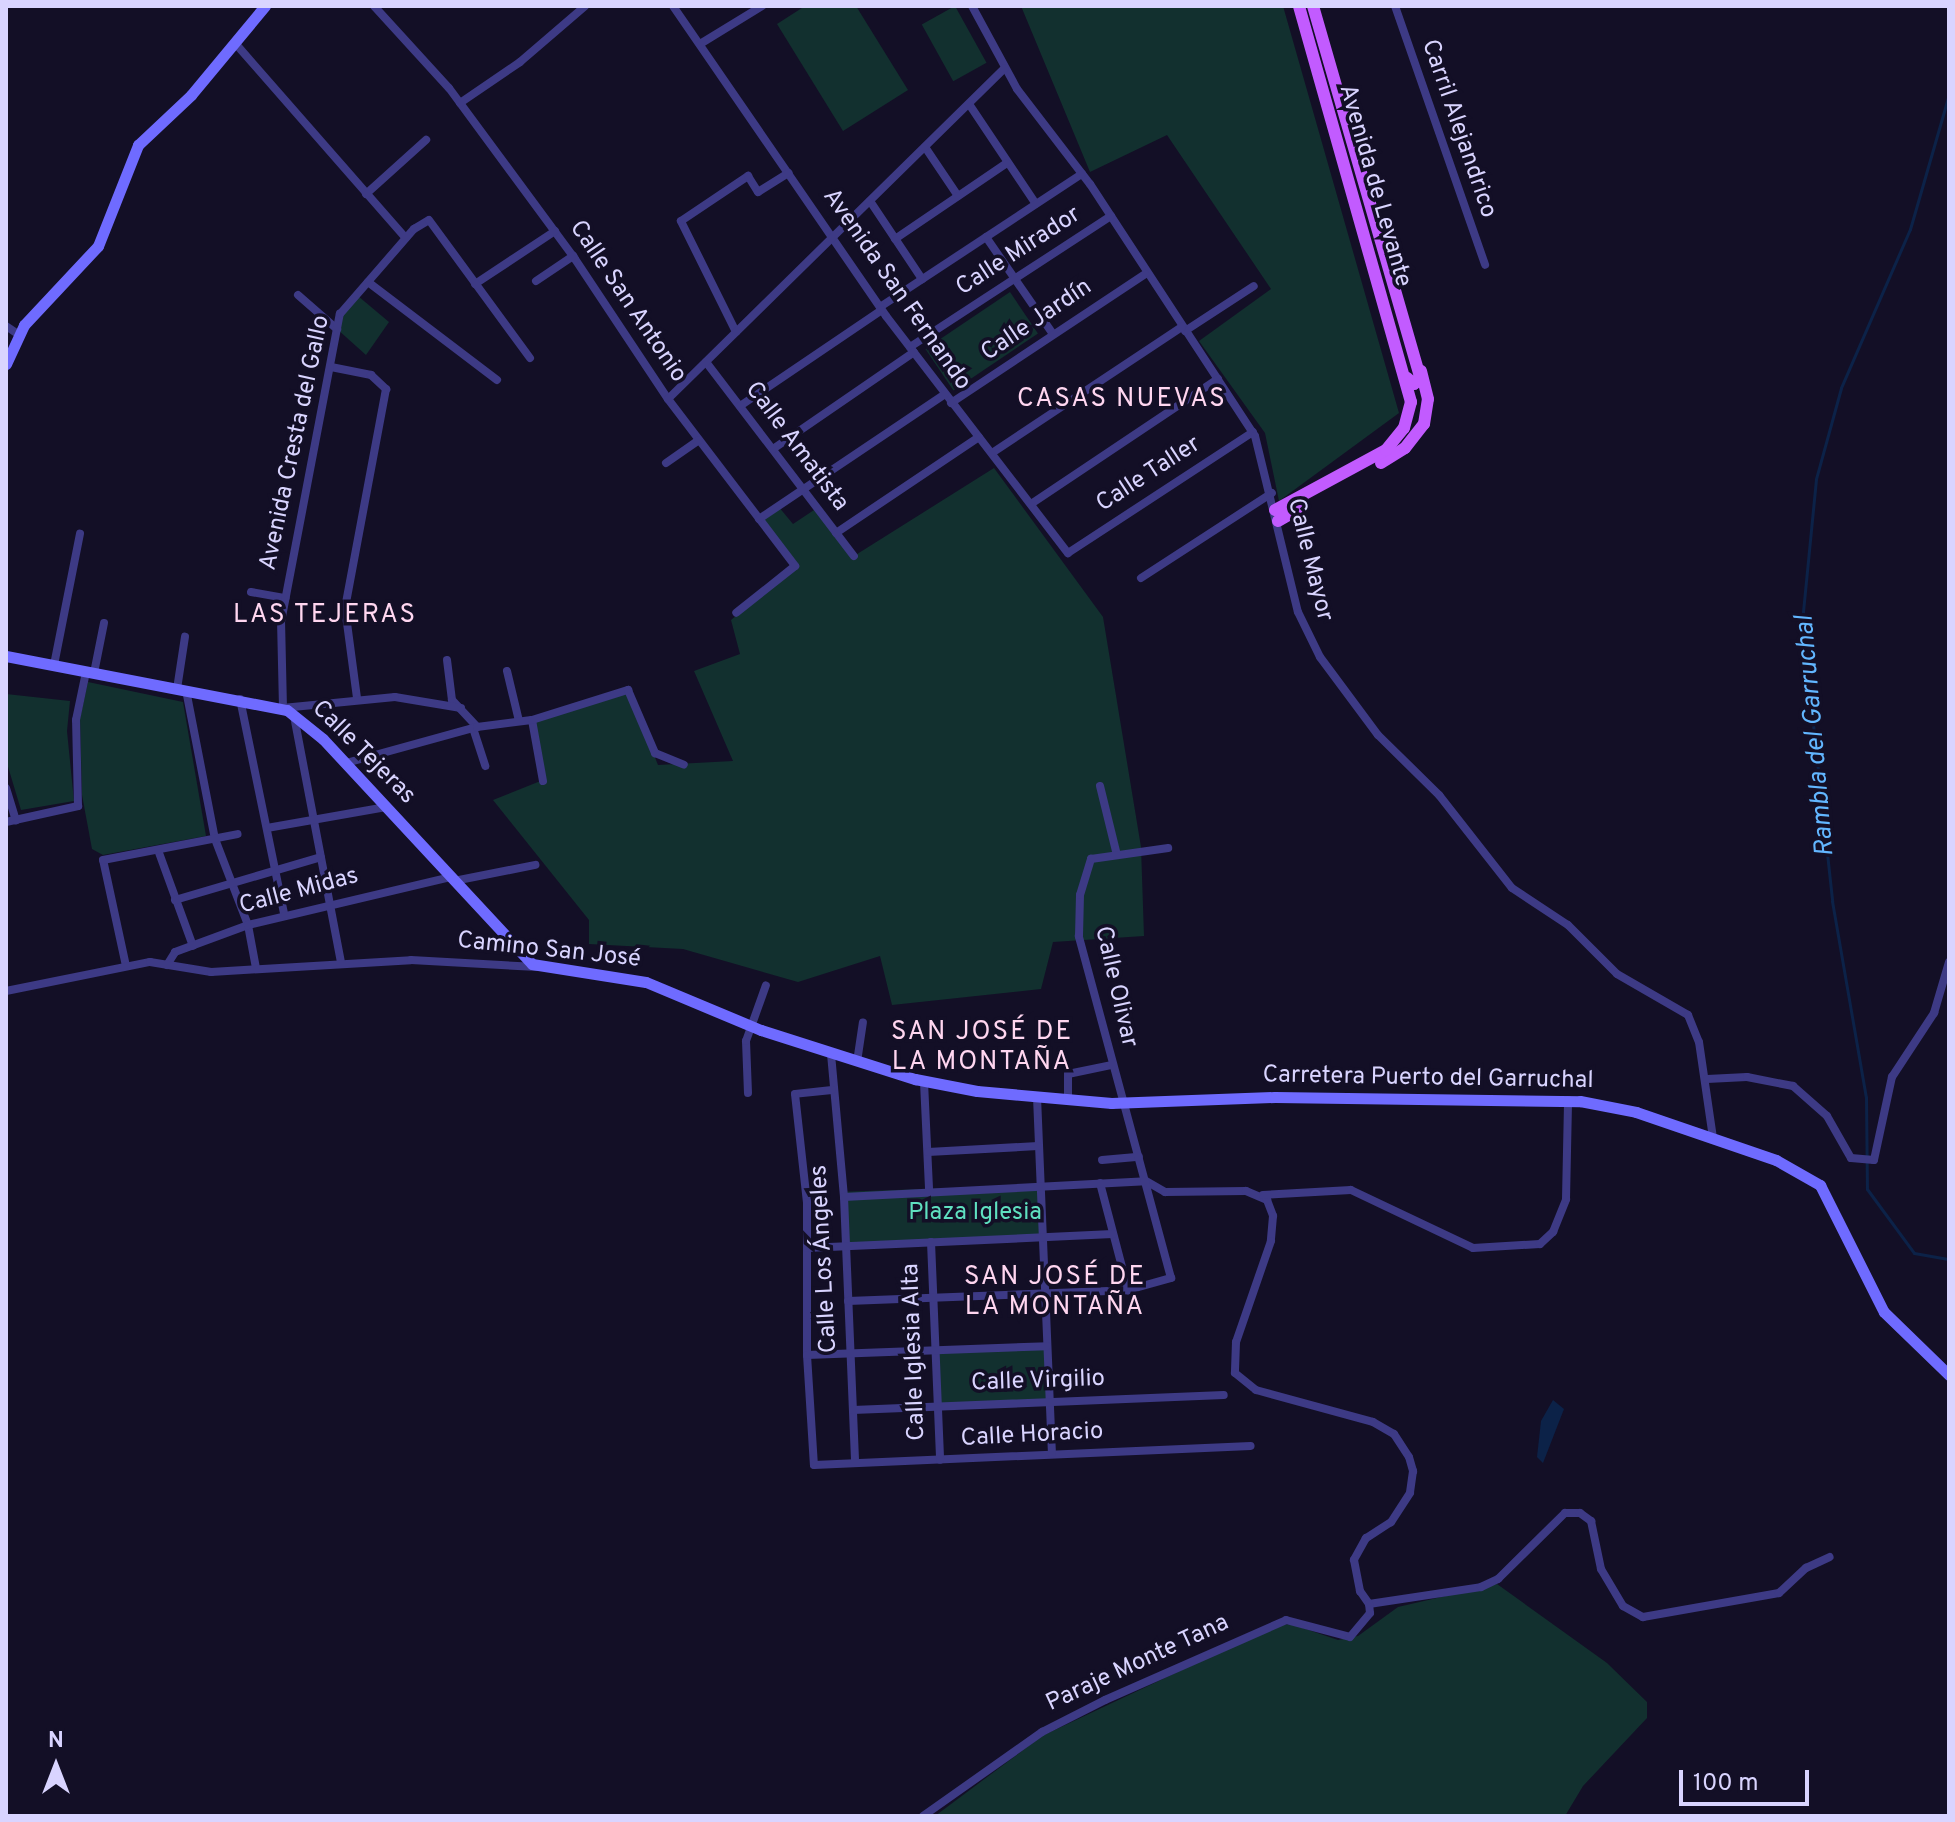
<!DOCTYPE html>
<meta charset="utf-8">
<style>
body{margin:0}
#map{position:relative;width:1955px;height:1822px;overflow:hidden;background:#130f26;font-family:Overpass,sans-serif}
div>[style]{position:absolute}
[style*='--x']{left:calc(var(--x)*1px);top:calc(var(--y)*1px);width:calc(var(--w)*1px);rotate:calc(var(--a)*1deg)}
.green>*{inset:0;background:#12302f;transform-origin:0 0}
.water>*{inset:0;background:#0c2248}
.stream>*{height:3px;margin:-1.5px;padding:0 1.5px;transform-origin:1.5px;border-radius:1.5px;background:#0c2248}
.minor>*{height:8px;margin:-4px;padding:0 4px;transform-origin:4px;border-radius:4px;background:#3d3a85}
.secondary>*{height:11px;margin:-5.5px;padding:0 5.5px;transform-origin:5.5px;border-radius:5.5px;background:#6f6bff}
.primary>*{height:12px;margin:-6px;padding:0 6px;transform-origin:6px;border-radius:6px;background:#c25bff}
span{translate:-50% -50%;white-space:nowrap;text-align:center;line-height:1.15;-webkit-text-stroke:7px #130f26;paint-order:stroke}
.street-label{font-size:24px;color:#d9d4ff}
.park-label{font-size:24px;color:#5fe0c0}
.neighbourhood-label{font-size:26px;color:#ffd6f0;letter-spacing:2px}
.water-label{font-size:26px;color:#62b6ff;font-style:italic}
.frame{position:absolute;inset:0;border:8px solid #d9d4ff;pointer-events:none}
.north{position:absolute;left:16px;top:1726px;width:80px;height:80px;-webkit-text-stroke:6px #130f26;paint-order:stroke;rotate:0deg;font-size:22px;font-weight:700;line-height:32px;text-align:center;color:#d9d4ff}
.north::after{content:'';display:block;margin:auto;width:28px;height:36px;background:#d9d4ff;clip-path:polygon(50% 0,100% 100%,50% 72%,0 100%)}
.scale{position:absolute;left:1679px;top:1770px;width:130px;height:36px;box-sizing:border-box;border:4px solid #d9d4ff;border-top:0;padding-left:10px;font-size:24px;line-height:28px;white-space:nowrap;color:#d9d4ff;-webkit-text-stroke:6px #130f26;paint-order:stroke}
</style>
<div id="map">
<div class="green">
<div style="clip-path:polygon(805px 6px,856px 6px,908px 90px,843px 131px,777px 24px)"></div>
<div style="left:955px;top:6px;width:65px;height:38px;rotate:61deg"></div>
<div style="clip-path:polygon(1021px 6px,1283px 6px,1399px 413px,1279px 501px,1265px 433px,1199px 341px,1271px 289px,1167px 135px,1090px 172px)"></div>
<div style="left:1010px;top:292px;width:50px;height:102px;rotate:56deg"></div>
<div style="clip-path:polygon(358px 296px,389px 322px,366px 355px,337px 329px,340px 314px)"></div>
<div style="clip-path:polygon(994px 468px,1103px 617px,1141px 847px,1144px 936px,1053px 942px,1041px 989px,892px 1005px,880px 956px,798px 982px,683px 949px,589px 944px,589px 920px,493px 800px,543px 780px,532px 720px,628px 690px,658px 765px,733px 761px,694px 671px,740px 654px,731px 620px,795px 566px,759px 519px,778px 506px,793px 524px,817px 508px,854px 556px)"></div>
<div style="clip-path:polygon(88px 682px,183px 702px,206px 836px,103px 855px,92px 849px,82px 795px,80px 718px)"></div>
<div style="clip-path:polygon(6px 694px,70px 701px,67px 731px,74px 801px,21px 810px,6px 760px)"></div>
<div style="left:1039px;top:1185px;width:53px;height:195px;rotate:88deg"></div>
<div style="left:1047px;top:1346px;width:56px;height:112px;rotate:88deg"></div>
<div style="clip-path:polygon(1497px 1584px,1607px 1663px,1647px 1702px,1647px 1718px,1583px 1786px,1565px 1816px,935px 1816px,1042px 1736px,1275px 1626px,1291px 1624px,1338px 1640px,1358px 1636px,1398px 1607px)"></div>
</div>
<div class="water">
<div style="clip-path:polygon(1553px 1400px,1564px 1409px,1543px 1463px,1537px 1457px,1541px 1421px)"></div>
</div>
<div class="stream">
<div style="--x:1949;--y:94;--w:141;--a:106.1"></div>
<div style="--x:1910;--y:229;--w:173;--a:113.5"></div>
<div style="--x:1841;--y:388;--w:94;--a:105.4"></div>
<div style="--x:1816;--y:479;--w:145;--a:95.6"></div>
<div style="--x:1802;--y:623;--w:280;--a:83.8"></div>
<div style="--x:1832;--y:901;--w:199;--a:80.2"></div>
<div style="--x:1866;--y:1097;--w:92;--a:89.4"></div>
<div style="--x:1867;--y:1189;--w:79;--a:53.7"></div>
<div style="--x:1914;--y:1253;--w:36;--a:10"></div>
</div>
<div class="minor">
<div style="--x:374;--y:6;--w:111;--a:47.6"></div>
<div style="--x:449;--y:88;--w:212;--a:53.6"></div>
<div style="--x:575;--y:259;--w:168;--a:56.4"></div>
<div style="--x:668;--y:399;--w:210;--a:52.7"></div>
<div style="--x:795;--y:566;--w:75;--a:141.5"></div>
<div style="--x:673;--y:6;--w:376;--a:55.5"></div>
<div style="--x:886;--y:316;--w:299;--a:52.5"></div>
<div style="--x:1068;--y:553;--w:221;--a:-33.2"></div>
<div style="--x:972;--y:6;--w:94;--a:61.5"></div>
<div style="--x:1017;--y:89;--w:120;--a:52.5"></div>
<div style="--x:1090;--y:184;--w:301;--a:56.8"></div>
<div style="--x:1255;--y:436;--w:181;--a:76.3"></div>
<div style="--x:1298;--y:612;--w:50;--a:63.9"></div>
<div style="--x:1320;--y:657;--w:97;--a:53.4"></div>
<div style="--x:1378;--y:735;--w:86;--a:44.5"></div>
<div style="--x:1439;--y:795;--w:118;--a:51.9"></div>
<div style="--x:1512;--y:888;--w:67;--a:33.5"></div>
<div style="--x:1568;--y:925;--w:69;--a:45"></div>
<div style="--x:1617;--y:974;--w:82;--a:30"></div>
<div style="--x:1688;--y:1015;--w:29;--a:68"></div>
<div style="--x:1699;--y:1042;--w:97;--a:81.7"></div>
<div style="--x:1395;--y:6;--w:274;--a:70.8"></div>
<div style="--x:235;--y:43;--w:259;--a:48.8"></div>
<div style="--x:700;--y:44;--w:73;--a:-31.5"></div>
<div style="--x:460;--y:103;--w:73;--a:-34.3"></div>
<div style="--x:520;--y:62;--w:86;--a:-40.7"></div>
<div style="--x:969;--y:104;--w:120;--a:56.2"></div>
<div style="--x:925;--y:147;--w:59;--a:56"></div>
<div style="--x:366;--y:194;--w:81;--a:-42"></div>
<div style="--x:870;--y:201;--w:94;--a:56.3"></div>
<div style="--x:986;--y:237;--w:118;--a:55.4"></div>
<div style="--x:895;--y:239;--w:135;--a:-34.2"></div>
<div style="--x:536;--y:281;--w:45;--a:-34"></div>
<div style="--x:368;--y:282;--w:162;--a:37.2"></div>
<div style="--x:475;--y:284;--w:96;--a:-33.5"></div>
<div style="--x:298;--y:295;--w:52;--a:41.1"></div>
<div style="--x:880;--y:307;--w:242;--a:-33.4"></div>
<div style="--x:6;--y:326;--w:14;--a:34"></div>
<div style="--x:1185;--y:331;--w:82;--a:-33.1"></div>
<div style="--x:736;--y:332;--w:124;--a:-116.4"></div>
<div style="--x:681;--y:221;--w:81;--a:-33.9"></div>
<div style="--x:748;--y:176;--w:19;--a:58"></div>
<div style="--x:758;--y:192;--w:36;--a:-32"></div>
<div style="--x:910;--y:347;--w:240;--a:-33.1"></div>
<div style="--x:706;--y:362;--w:244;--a:52.7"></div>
<div style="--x:331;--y:367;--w:41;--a:11.3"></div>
<div style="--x:371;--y:375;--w:21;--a:43"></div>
<div style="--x:386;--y:389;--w:223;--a:100.6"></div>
<div style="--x:345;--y:608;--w:91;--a:82.4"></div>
<div style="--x:668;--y:399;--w:472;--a:-44.5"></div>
<div style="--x:951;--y:403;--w:233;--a:-33.6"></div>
<div style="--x:740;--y:406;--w:171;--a:-34.1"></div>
<div style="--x:773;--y:449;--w:171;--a:-34.5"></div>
<div style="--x:992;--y:453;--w:228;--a:-33.6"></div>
<div style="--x:666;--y:463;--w:40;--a:-34.9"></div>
<div style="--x:1031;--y:504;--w:225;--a:-33.8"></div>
<div style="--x:759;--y:519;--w:224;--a:-33.9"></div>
<div style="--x:836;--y:533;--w:172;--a:-33.9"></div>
<div style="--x:1141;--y:578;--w:156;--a:-33"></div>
<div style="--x:251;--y:592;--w:35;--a:10"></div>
<div style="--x:447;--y:660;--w:40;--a:82.9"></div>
<div style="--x:452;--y:700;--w:37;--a:47"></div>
<div style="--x:54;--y:665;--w:134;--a:-78.8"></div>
<div style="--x:507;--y:671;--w:51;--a:76.5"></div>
<div style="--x:94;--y:673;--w:51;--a:-78.7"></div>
<div style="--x:177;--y:689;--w:53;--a:-81.3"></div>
<div style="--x:186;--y:690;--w:152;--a:79"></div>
<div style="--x:215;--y:839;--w:92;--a:69"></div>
<div style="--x:248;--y:925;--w:44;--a:79.5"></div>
<div style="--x:240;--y:699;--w:219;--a:78.4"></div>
<div style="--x:461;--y:708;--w:67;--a:-170.5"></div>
<div style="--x:395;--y:697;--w:113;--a:174.4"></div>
<div style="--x:283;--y:708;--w:86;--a:-91.3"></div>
<div style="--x:281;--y:622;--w:314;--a:-79.2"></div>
<div style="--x:340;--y:314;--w:113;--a:-49"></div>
<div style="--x:414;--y:229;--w:17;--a:-31"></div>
<div style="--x:429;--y:220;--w:171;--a:53.8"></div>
<div style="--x:294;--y:716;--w:250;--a:79.2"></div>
<div style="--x:532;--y:720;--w:62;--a:79.8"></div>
<div style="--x:473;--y:728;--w:40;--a:72"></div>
<div style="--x:346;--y:763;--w:136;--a:-15.4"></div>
<div style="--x:477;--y:727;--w:55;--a:-7.3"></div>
<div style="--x:532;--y:720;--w:101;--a:-17.4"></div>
<div style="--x:628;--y:690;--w:69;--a:66.8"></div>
<div style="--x:655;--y:753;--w:31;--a:22"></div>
<div style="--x:1100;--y:786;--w:71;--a:76.2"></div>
<div style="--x:6;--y:788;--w:34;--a:73"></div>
<div style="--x:6;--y:822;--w:74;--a:-12.5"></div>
<div style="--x:78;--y:806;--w:86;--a:-91.3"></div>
<div style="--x:76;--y:720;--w:49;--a:-78.2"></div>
<div style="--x:267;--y:828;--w:121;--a:-10"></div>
<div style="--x:158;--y:850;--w:102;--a:70"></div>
<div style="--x:454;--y:881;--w:83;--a:-11.2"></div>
<div style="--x:175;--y:900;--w:152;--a:-16.4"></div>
<div style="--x:167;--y:965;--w:15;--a:-58"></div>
<div style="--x:175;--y:952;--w:78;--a:-20.3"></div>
<div style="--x:248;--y:925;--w:209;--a:-13.3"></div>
<div style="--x:126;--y:966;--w:108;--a:-102.2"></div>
<div style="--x:103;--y:860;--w:137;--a:-10.9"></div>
<div style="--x:6;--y:991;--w:147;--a:-11.4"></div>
<div style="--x:150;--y:962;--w:62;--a:9.3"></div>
<div style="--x:211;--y:972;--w:200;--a:-3.4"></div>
<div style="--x:411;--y:960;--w:126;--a:3.2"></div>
<div style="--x:831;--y:1054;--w:144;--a:84.8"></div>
<div style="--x:844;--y:1197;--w:266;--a:87.6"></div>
<div style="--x:857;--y:1062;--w:40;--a:-81.5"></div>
<div style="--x:1707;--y:1079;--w:40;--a:-2.9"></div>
<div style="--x:1747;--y:1077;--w:47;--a:11.1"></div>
<div style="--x:1793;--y:1086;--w:45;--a:41.4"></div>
<div style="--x:1827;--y:1116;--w:48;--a:60.3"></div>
<div style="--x:1851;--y:1158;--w:23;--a:5"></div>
<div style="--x:1874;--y:1160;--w:85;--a:-77.8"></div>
<div style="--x:1892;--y:1077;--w:77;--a:-56.7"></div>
<div style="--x:1934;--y:1013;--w:53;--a:-73.6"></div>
<div style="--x:924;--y:1082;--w:107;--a:87.3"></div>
<div style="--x:832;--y:1090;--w:37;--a:174"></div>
<div style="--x:795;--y:1094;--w:109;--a:83.7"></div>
<div style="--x:807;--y:1202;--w:153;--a:90"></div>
<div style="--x:807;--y:1355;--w:110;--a:86.4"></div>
<div style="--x:814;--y:1465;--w:437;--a:-2.5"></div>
<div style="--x:748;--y:1093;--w:52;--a:-92.2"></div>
<div style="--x:746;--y:1041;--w:59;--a:-70.3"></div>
<div style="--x:1037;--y:1097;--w:357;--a:87.6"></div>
<div style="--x:1068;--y:1100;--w:26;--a:-90"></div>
<div style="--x:1068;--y:1074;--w:45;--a:-11.6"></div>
<div style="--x:928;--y:1152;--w:110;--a:-3.1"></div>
<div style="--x:1102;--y:1160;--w:37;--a:-5"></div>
<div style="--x:1146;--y:1181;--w:22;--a:30"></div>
<div style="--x:1165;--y:1192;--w:81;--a:-0.7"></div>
<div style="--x:1246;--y:1191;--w:23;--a:23"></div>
<div style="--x:1267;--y:1200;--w:17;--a:69"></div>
<div style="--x:1273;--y:1216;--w:25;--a:95"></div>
<div style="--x:1271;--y:1241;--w:107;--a:109.1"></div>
<div style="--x:1236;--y:1342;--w:31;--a:92"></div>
<div style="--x:1235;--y:1373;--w:27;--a:39"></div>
<div style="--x:1256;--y:1390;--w:121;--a:15.3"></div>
<div style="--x:1373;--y:1422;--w:24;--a:30"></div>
<div style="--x:1394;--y:1434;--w:27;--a:57"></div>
<div style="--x:1409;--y:1457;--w:15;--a:74"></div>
<div style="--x:1413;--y:1471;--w:22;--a:98"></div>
<div style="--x:1410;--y:1493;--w:35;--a:123"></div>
<div style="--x:1391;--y:1522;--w:30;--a:147"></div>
<div style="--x:1366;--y:1538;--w:25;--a:119"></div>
<div style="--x:1354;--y:1560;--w:32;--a:79"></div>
<div style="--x:1360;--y:1591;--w:16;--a:55"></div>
<div style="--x:1100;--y:1183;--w:111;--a:75.3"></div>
<div style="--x:1263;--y:1195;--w:88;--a:-3.3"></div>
<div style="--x:1351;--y:1190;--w:135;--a:25.4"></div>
<div style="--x:1473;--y:1248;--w:67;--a:-3.4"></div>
<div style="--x:1540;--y:1244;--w:18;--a:-43"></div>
<div style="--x:1553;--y:1232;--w:35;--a:-68"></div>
<div style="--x:1566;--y:1199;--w:99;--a:-88.8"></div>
<div style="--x:844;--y:1197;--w:302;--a:-3"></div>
<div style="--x:931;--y:1242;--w:218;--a:87.6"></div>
<div style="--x:807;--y:1248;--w:306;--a:-2.6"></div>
<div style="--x:848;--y:1301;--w:280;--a:-2.2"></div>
<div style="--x:1128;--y:1290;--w:45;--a:-15.6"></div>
<div style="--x:1171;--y:1278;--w:354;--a:-105.1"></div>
<div style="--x:1079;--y:936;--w:41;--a:-88.6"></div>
<div style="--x:1080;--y:895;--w:38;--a:-73"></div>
<div style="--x:1091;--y:859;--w:78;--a:-8.1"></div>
<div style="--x:807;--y:1355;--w:240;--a:-2.1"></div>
<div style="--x:853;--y:1410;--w:371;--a:-2.3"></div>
<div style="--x:1369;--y:1604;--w:113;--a:-8.6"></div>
<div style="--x:1481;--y:1587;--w:19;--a:-25"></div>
<div style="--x:1498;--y:1579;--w:94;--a:-44.6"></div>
<div style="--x:1565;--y:1513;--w:15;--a:0"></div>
<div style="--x:1580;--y:1513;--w:14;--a:36"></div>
<div style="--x:1591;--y:1521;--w:49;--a:78.2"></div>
<div style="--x:1601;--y:1569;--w:43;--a:59.3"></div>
<div style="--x:1623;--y:1606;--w:23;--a:29"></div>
<div style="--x:1643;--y:1617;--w:138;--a:-10"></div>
<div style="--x:1779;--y:1593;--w:37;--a:-43"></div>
<div style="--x:1806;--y:1568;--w:26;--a:-25"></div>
<div style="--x:923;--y:1816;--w:146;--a:-35.2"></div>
<div style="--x:1042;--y:1732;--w:71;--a:-26.9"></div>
<div style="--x:1105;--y:1700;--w:198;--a:-23.8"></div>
<div style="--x:1286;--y:1620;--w:66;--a:14.9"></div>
<div style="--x:1350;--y:1637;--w:31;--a:-50"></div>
<div style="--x:1370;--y:1613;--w:9;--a:-96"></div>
</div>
<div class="secondary">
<div style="--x:6;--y:364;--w:43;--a:-65.2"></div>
<div style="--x:24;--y:325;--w:108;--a:-46.9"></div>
<div style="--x:98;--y:246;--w:109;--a:-68.4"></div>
<div style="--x:138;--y:145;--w:73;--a:-43.3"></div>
<div style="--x:191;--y:95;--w:116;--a:-50.3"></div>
<div style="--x:6;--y:656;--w:286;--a:10.9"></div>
<div style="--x:287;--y:710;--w:46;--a:38.9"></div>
<div style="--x:323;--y:739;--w:307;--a:47.1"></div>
<div style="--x:532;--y:964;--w:115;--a:9"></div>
<div style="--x:646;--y:982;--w:125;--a:22.7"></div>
<div style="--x:761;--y:1030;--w:162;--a:17.7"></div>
<div style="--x:915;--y:1079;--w:63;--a:11"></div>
<div style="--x:977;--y:1091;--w:135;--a:5.1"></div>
<div style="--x:1111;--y:1103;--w:164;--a:-2.1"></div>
<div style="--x:1275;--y:1097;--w:305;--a:0.8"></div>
<div style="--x:1580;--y:1101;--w:57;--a:11.1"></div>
<div style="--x:1636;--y:1112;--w:148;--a:18.9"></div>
<div style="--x:1776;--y:1160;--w:51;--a:29.6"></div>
<div style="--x:1820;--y:1185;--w:142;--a:63.3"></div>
<div style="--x:1884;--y:1312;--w:91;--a:44.1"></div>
</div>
<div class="primary">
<div style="--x:1313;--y:6;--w:386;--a:73.9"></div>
<div style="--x:1420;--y:377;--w:9;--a:131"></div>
<div style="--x:1414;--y:384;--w:9;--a:-139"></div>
<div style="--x:1381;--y:463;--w:28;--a:-32"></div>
<div style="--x:1405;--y:448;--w:31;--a:-52"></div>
<div style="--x:1424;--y:424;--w:25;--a:-81"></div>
<div style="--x:1428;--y:399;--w:29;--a:-104"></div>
<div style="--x:1275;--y:510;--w:126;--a:-28.4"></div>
<div style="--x:1386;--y:450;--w:28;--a:-51"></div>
<div style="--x:1404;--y:428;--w:27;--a:-75"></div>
<div style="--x:1411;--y:402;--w:412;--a:-105.8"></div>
<div style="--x:1278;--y:521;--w:28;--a:-30"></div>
</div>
<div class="street-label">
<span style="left:1458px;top:129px;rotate:71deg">Carril Alejandrico</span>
<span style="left:1374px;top:186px;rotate:74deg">Avenida de Levante</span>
<span style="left:1019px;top:252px;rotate:-33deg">Calle Mirador</span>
<span style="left:896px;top:290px;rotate:55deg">Avenida San Fernando</span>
<span style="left:627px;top:302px;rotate:56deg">Calle San Antonio</span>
<span style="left:1037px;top:321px;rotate:-34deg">Calle Jardín</span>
<span style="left:296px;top:443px;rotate:-78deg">Avenida Cresta del Gallo</span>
<span style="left:796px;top:447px;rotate:53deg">Calle Amatista</span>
<span style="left:1149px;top:475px;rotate:-33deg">Calle Taller</span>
<span style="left:1309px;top:560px;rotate:76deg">Calle Mayor</span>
<span style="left:363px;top:753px;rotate:45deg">Calle Tejeras</span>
<span style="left:299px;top:892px;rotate:-15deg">Calle Midas</span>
<span style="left:549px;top:951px;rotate:6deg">Camino San José</span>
<span style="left:1115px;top:987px;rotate:77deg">Calle Olivar</span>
<span style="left:1428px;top:1079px;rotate:1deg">Carretera Puerto del Garruchal</span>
<span style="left:825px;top:1259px;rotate:-93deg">Calle Los Ángeles</span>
<span style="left:915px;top:1352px;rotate:-92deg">Calle Iglesia Alta</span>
<span style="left:1038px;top:1382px;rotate:-2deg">Calle Virgilio</span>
<span style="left:1032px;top:1436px;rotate:-3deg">Calle Horacio</span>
<span style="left:1138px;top:1664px;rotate:-25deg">Paraje Monte Tana</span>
</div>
<div class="park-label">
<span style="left:975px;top:1214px">Plaza Iglesia</span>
</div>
<div class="neighbourhood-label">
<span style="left:1122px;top:400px">CASAS NUEVAS</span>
<span style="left:325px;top:616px">LAS TEJERAS</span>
<span style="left:982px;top:1048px">SAN JOSÉ DE<br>LA MONTAÑA</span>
<span style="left:1055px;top:1293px">SAN JOSÉ DE<br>LA MONTAÑA</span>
</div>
<div class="water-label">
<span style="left:1816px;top:736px;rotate:-95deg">Rambla del Garruchal</span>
</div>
<div class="frame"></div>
<div class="north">N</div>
<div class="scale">100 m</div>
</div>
